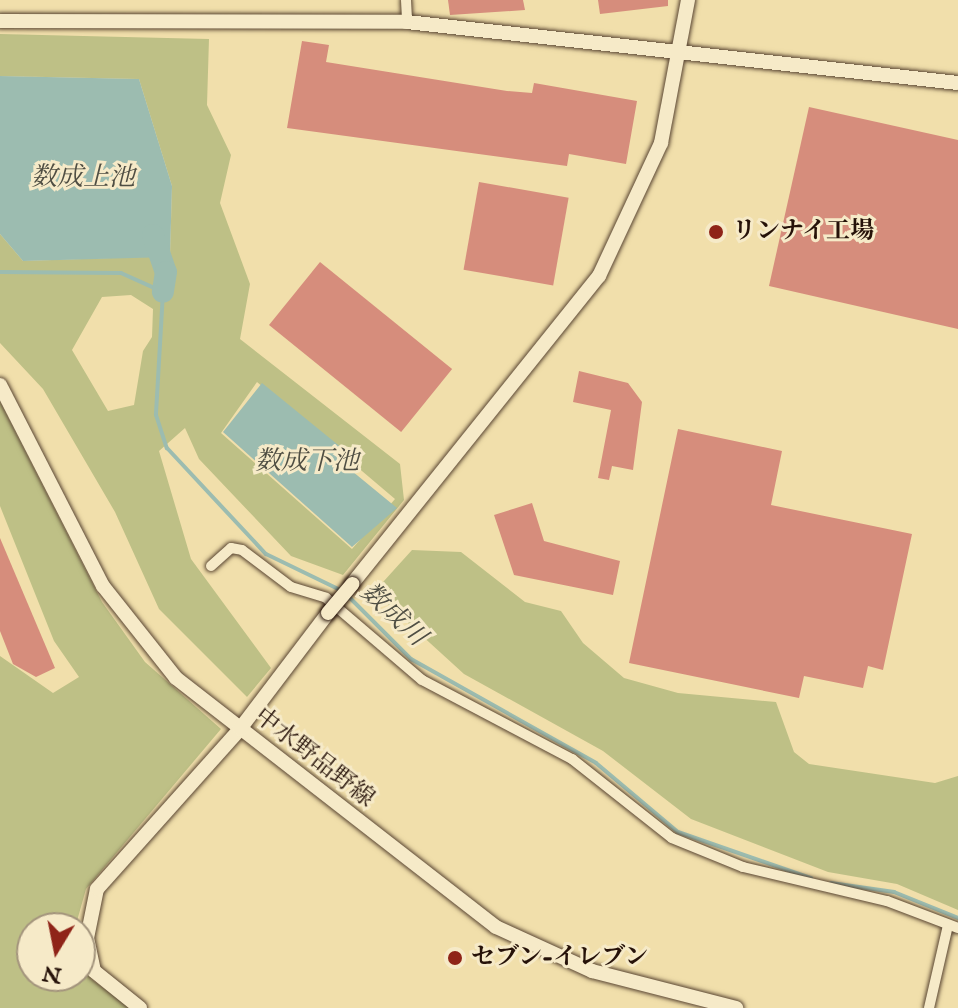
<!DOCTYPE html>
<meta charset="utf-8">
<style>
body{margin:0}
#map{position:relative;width:958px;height:1008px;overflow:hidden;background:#f1dfab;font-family:"IM FELL English","Noto Serif JP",serif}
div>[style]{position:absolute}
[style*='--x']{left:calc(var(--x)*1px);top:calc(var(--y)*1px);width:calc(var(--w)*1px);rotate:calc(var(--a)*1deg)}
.green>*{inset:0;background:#bec086}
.water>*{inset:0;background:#9cbcb0}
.stream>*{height:4px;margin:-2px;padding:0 2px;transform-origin:2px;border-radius:2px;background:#9cbcb0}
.river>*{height:22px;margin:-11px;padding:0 11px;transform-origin:11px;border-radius:11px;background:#9cbcb0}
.building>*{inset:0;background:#d68d7c;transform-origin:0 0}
.roads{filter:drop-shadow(0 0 2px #594532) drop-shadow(0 0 2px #594532)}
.street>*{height:10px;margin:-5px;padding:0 5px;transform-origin:5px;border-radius:5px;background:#f6eac8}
.secondary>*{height:14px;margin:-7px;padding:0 7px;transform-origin:7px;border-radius:7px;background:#f6eac8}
.bridges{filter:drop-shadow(0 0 2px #261209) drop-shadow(0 0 2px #261209)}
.secondary-bridge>*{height:14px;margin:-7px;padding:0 7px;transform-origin:7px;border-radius:7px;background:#f6eac8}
.dots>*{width:22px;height:22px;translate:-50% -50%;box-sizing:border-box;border:4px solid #f6eac8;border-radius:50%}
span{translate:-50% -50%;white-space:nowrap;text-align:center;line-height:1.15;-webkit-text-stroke:6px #f6eac8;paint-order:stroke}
.poi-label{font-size:24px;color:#261209;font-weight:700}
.left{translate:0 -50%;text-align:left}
.street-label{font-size:24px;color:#261209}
.water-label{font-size:26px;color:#4f4e43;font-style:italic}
.north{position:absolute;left:16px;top:912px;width:80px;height:80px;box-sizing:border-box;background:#f6eac8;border:2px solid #a3947c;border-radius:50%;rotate:190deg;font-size:22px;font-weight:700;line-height:32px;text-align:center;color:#261209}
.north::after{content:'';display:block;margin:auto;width:28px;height:36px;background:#8f2418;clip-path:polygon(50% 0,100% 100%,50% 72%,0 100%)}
</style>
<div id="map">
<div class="green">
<div style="clip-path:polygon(evenodd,0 34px,209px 39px,207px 105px,231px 155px,220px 203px,250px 284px,240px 339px,400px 464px,404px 500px,343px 575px,291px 556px,199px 459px,185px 428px,159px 451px,191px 559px,271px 668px,247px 697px,159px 609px,115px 512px,43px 389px,0 343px,0 234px,23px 261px,170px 256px,172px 186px,139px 79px,0 76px,0 34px,131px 295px,153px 309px,152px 337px,143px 351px,134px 405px,108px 411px,72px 350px,102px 297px,131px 295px,0 34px,257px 382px,395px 499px,352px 549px,221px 433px,257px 382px)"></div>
<div style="clip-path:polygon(0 402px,102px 602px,145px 662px,221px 729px,86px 889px,75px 928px,32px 928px,32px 976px,80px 976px,80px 956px,91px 979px,130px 1008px,0 1008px,0 656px,53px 693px,79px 677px,54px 641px,0 506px)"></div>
<div style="clip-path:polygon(412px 550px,461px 552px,525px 602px,561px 611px,583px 643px,624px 678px,678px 693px,776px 702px,794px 752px,809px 764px,935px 783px,958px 776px,958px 910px,897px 884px,828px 872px,691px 819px,603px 751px,464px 674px,374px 592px)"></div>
</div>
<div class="water">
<div style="clip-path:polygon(0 76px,139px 79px,172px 186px,170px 257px,23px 261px,0 234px)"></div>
<div style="clip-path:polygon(262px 383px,348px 453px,341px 462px,397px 508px,352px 547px,223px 432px)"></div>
</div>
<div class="stream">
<div style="--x:0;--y:272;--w:121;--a:0.5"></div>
<div style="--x:121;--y:273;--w:46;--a:24.3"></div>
<div style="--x:163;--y:292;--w:123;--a:93.3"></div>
<div style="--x:156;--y:415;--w:35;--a:72"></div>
<div style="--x:167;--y:448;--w:145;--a:47"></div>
<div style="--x:266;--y:554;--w:82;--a:25.9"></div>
<div style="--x:347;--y:595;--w:91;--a:45"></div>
<div style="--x:411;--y:659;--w:212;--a:29.3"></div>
<div style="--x:596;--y:763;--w:107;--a:40.1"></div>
<div style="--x:678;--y:832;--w:141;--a:19.1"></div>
<div style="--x:831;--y:883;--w:64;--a:8.1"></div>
<div style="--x:894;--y:892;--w:69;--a:22.1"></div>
</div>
<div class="river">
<div style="--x:153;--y:235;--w:39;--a:71"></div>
<div style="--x:166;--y:272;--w:20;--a:99"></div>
</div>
<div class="building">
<div style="clip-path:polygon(448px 0,523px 0,525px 10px,450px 15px)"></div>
<div style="clip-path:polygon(598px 0,668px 0,668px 6px,600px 14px)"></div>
<div style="clip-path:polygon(302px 41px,329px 45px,326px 62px,507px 91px,532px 93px,534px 83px,637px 101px,626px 164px,569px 154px,567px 166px,287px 128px)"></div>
<div style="clip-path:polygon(809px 107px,958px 140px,958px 329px,769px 286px)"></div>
<div style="left:479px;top:182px;width:91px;height:89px;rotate:10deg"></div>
<div style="left:320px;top:262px;width:170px;height:81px;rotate:39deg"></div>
<div style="clip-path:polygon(579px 371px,628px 383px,642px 402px,633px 470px,612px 466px,609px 480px,598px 478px,611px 410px,573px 402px)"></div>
<div style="clip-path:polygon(678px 429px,782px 451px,771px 505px,912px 534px,883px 670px,868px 666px,863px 688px,804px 676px,799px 698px,629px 663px)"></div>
<div style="clip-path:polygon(532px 503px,544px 541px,620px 561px,613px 595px,514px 575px,494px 515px)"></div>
<div style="clip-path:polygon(0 538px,55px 668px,36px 677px,13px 664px,0 631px)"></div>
</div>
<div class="roads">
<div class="street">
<div style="--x:406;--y:0;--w:22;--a:87"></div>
<div style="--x:211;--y:566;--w:27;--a:-42"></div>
<div style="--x:231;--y:548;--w:11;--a:10"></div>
<div style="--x:242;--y:550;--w:61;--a:37.1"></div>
<div style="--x:291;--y:587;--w:37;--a:17"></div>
<div style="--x:326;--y:598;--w:126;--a:40.5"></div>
<div style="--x:422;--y:680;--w:170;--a:27.8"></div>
<div style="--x:572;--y:759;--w:127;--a:38.3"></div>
<div style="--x:672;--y:838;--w:77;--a:22.2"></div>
<div style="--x:743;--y:867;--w:148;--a:13.3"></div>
<div style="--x:887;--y:901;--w:76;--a:20.8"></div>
<div style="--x:929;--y:1008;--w:85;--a:-77.1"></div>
</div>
<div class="secondary">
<div style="--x:0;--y:21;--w:407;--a:0.1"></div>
<div style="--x:407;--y:22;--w:554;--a:6.32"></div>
<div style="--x:0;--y:385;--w:226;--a:62.9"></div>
<div style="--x:103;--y:586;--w:117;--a:51.6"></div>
<div style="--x:176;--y:678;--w:405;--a:37.9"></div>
<div style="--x:496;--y:927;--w:106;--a:24.6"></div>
<div style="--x:592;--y:971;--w:149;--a:14.4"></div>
<div style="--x:352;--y:584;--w:395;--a:-51.3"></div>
<div style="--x:599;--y:276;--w:147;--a:-65"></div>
<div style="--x:661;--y:143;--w:146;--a:-79.3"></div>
<div style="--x:140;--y:1008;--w:59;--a:-141.2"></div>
<div style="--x:94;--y:971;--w:34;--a:-102"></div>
<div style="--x:87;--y:938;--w:50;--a:-78.5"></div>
<div style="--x:97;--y:889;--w:215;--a:-48.2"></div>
<div style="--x:240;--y:729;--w:146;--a:-52.8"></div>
</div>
</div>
<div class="bridges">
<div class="secondary-bridge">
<div style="--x:328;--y:613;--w:38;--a:-50"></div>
</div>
</div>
<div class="dots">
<div style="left:716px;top:232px;background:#8f2418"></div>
<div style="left:455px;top:958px;background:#8f2418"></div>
</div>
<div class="poi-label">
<span class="left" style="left:732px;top:232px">リンナイ工場</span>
<span class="left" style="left:471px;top:958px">セブン-イレブン</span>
</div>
<div class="street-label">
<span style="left:314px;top:758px;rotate:38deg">中水野品野線</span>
</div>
<div class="water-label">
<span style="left:83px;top:178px">数成上池</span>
<span style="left:307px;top:462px">数成下池</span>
<span style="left:393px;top:615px;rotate:43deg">数成川</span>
</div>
<div class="north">N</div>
</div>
